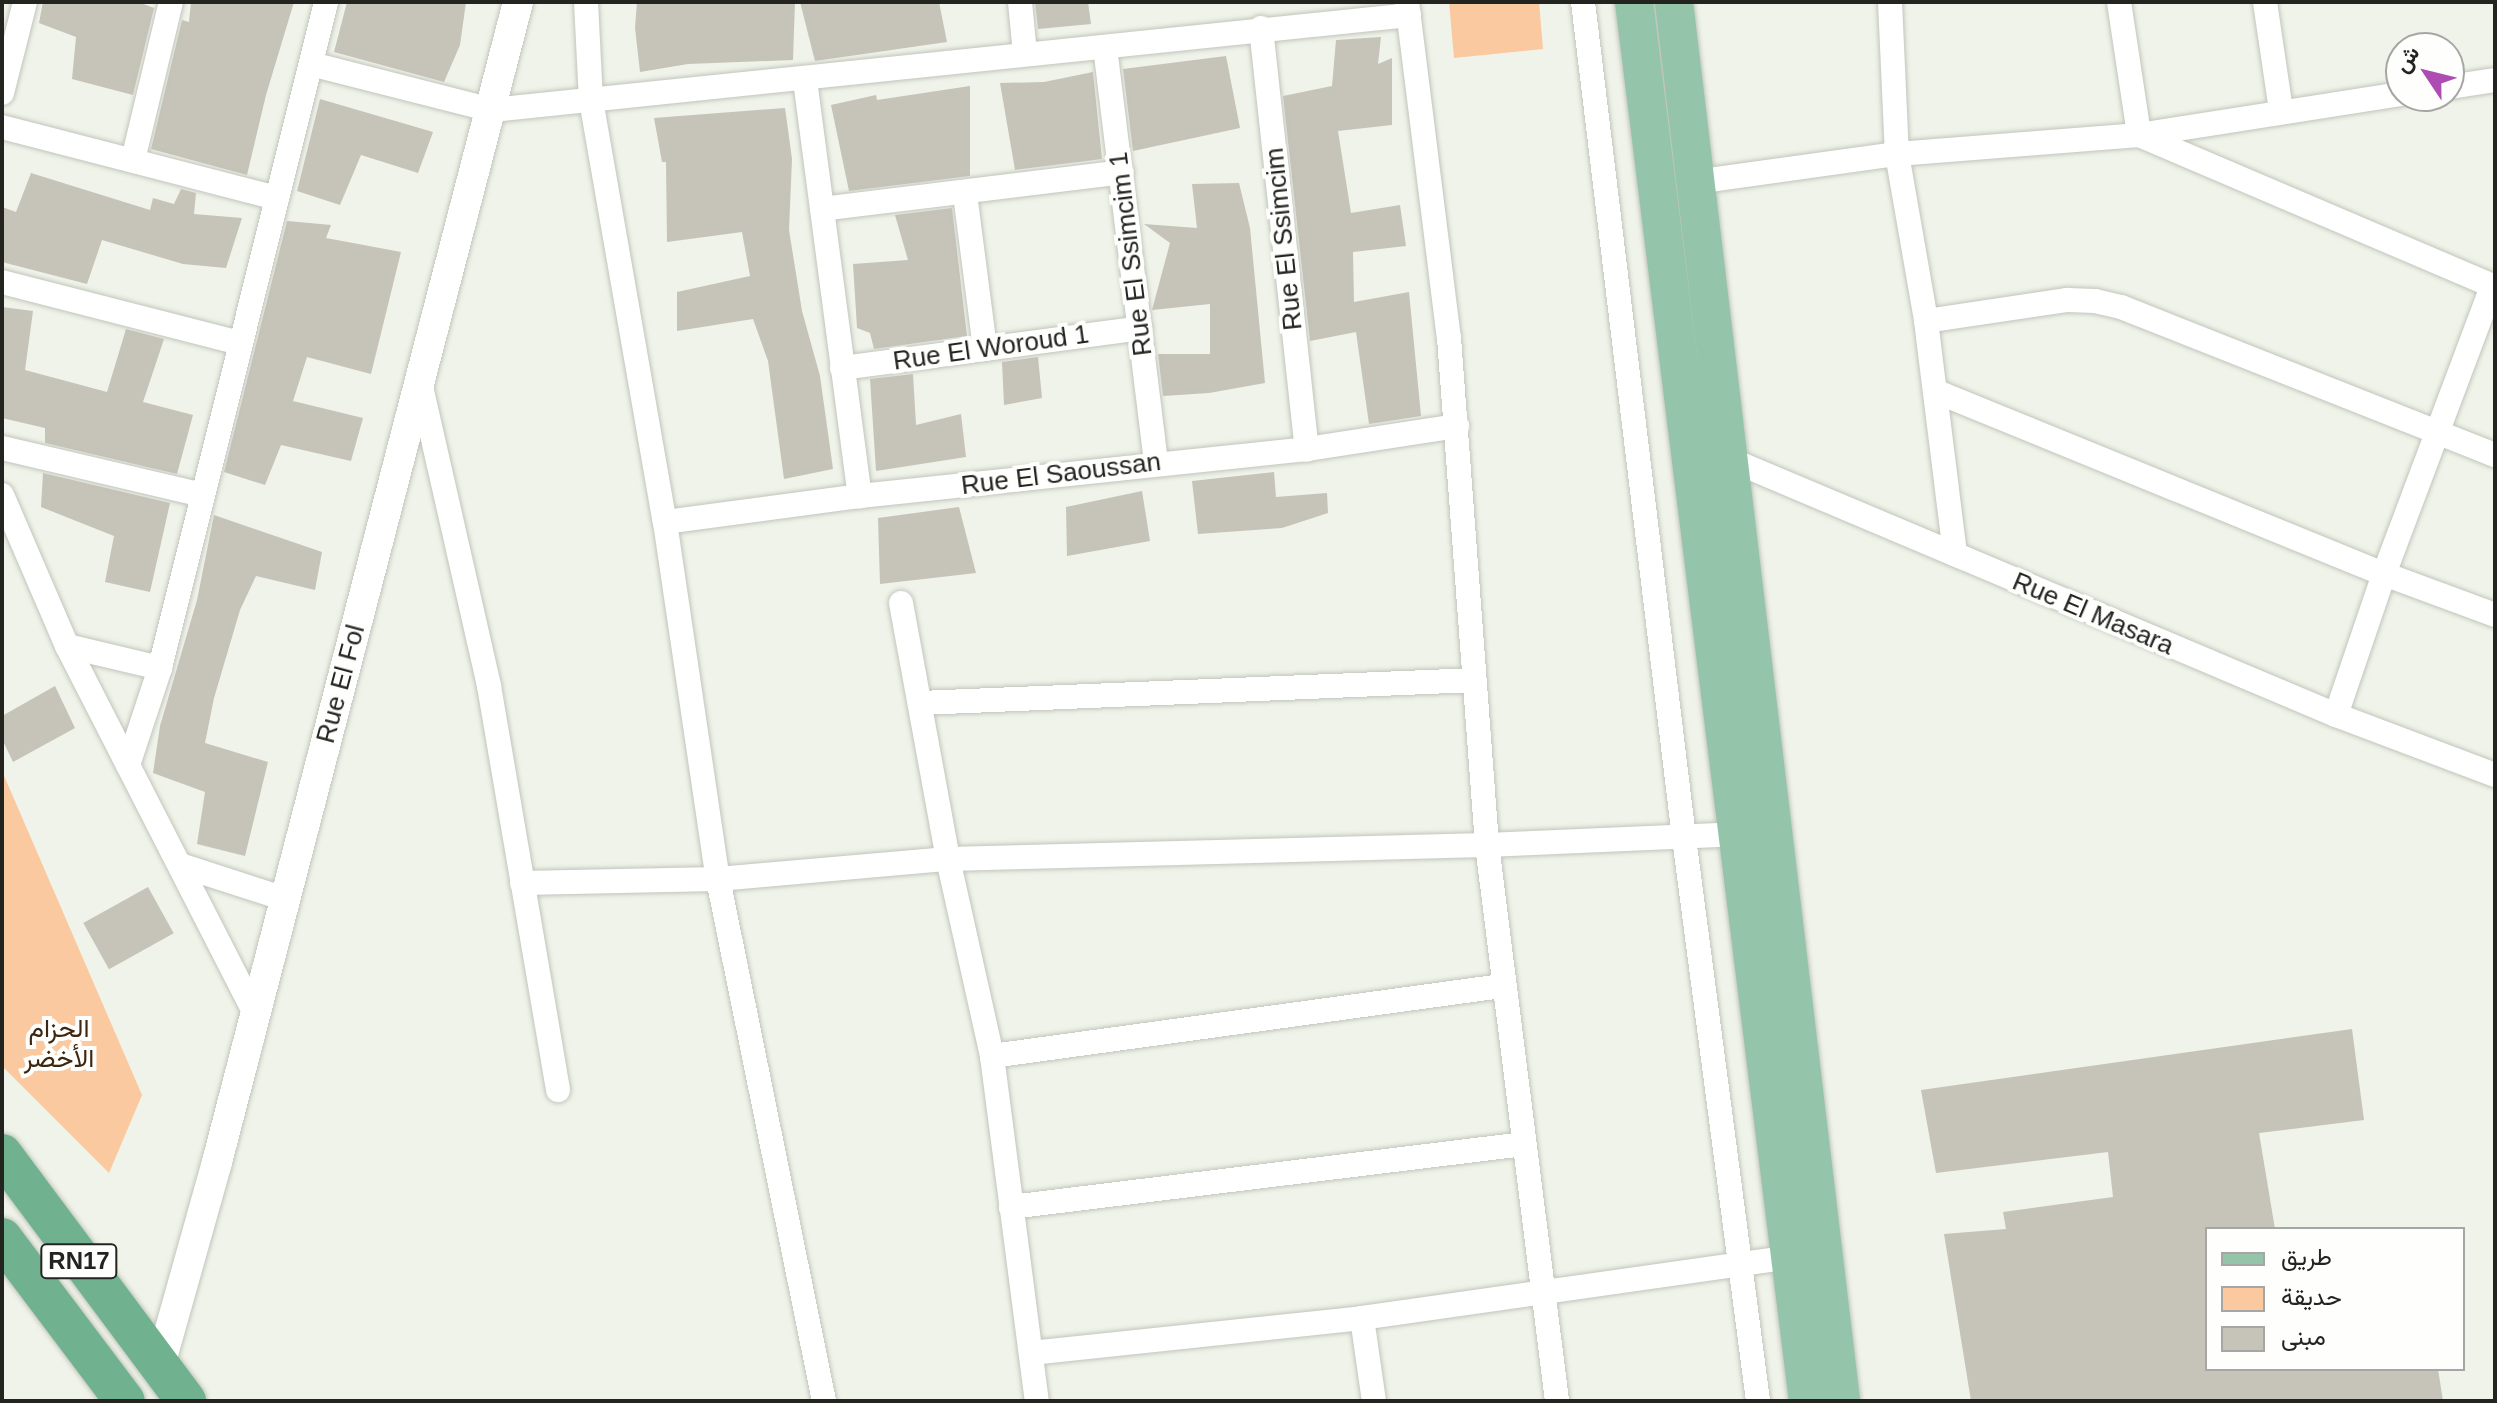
<!DOCTYPE html>
<meta charset="utf-8">
<style>
body{margin:0}
#map{position:relative;width:2497px;height:1403px;overflow:hidden;background:#eff3e9;font-family:Arial,Vazirmatn,sans-serif}
div>[style]{position:absolute}
[style*='--x']{left:calc(var(--x)*1px);top:calc(var(--y)*1px);width:calc(var(--w)*1px);rotate:calc(var(--a)*1deg)}
.green>*{inset:0;background:#fac9a0}
.building>*{inset:0;background:#c6c3b9;transform-origin:0 0}
.roads{filter:drop-shadow(0 0 2px #c1c5bb) drop-shadow(0 0 2px #c1c5bb)}
.minor>*{height:24px;margin:-12px;padding:0 12px;transform-origin:12px;border-radius:12px;background:#fff}
.tertiary>*{height:30px;margin:-15px;padding:0 15px;transform-origin:15px;border-radius:15px;background:#fff}
.primary>*{height:38px;margin:-19px;padding:0 19px;transform-origin:19px;border-radius:19px;background:#94c5ab}
.trunk>*{height:40px;margin:-20px;padding:0 20px;transform-origin:20px;border-radius:20px;background:#70b28f}
span{translate:-50% -50%;white-space:nowrap;text-align:center;line-height:1.15;-webkit-text-stroke:8px #fefffd;paint-order:stroke}
.shield-label span{padding:2px 6px;background:#fefffd;border:2px solid;border-radius:6px;-webkit-text-stroke-width:0}
.shield-label{font-size:24px;color:#232420;font-weight:700}
.street-label{font-size:26px;color:#232420}
.park-label{font-size:26px;color:#3e2611}
.frame{position:absolute;inset:0;border:4px solid #232420;pointer-events:none}
.legend{position:absolute;left:2205px;top:1227px;width:260px;height:144px;box-sizing:border-box;background:#fefffd;border:2px solid #a6a7a5;margin:0;padding:10px 14px;list-style:none;font-size:24px;color:#232420}
.legend li{display:flex;align-items:center;gap:16px;height:40px}
.legend b{width:40px;border:2px solid #a6a7a5}
.north{position:absolute;left:2385px;top:32px;width:80px;height:80px;box-sizing:border-box;background:#fefffd;border:2px solid #a6a7a5;border-radius:50%;rotate:305deg;font-size:22px;font-weight:700;line-height:32px;text-align:center;color:#232420}
.north::after{content:'';display:block;margin:auto;width:28px;height:36px;background:#ad4cb3;clip-path:polygon(50% 0,100% 100%,50% 72%,0 100%)}
</style>
<div id="map">
<div class="green">
<div style="clip-path:polygon(1449px 2px,1539px 2px,1543px 49px,1454px 58px)"></div>
<div style="clip-path:polygon(2px 771px,142px 1095px,109px 1173px,2px 1066px)"></div>
</div>
<div class="building">
<div style="clip-path:polygon(43px 2px,138px 2px,154px 8px,133px 95px,72px 79px,76px 37px,39px 23px)"></div>
<div style="clip-path:polygon(191px 2px,294px 2px,266px 95px,247px 175px,151px 149px,182px 20px,189px 22px)"></div>
<div style="clip-path:polygon(347px 2px,466px 2px,460px 45px,444px 82px,334px 52px)"></div>
<div style="clip-path:polygon(637px 2px,795px 2px,793px 60px,688px 64px,640px 72px,635px 28px)"></div>
<div style="clip-path:polygon(800px 2px,939px 2px,947px 42px,815px 61px)"></div>
<div style="clip-path:polygon(1035px 2px,1088px 2px,1091px 24px,1038px 29px)"></div>
<div style="clip-path:polygon(1381px 37px,1378px 64px,1392px 58px,1392px 125px,1338px 131px,1351px 213px,1400px 205px,1406px 246px,1353px 252px,1354px 302px,1409px 292px,1421px 416px,1369px 424px,1356px 332px,1310px 341px,1283px 96px,1332px 86px,1336px 40px)"></div>
<div style="clip-path:polygon(1226px 56px,1240px 128px,1133px 151px,1123px 69px)"></div>
<div style="clip-path:polygon(1093px 72px,1102px 159px,1015px 170px,1000px 83px,1044px 82px)"></div>
<div style="clip-path:polygon(970px 86px,970px 176px,849px 191px,831px 105px,876px 95px,877px 100px)"></div>
<div style="clip-path:polygon(320px 99px,433px 132px,418px 173px,361px 155px,340px 205px,297px 191px)"></div>
<div style="clip-path:polygon(785px 108px,792px 159px,789px 230px,802px 311px,820px 376px,833px 469px,784px 479px,768px 361px,753px 319px,677px 331px,677px 292px,750px 276px,742px 232px,667px 242px,666px 162px,662px 162px,654px 118px)"></div>
<div style="clip-path:polygon(31px 173px,150px 210px,153px 198px,174px 204px,181px 189px,196px 193px,194px 214px,242px 218px,226px 268px,183px 264px,102px 240px,87px 284px,2px 262px,2px 207px,16px 212px)"></div>
<div style="clip-path:polygon(1239px 183px,1250px 228px,1265px 383px,1209px 393px,1163px 396px,1158px 354px,1210px 354px,1210px 304px,1152px 310px,1170px 243px,1144px 224px,1197px 228px,1192px 184px)"></div>
<div style="clip-path:polygon(952px 208px,967px 336px,874px 349px,870px 333px,857px 328px,853px 264px,908px 260px,895px 215px)"></div>
<div style="clip-path:polygon(287px 221px,331px 225px,326px 238px,401px 252px,371px 374px,307px 357px,293px 401px,363px 418px,351px 461px,281px 445px,265px 485px,224px 472px)"></div>
<div style="clip-path:polygon(2px 307px,33px 311px,25px 370px,107px 392px,126px 329px,164px 339px,143px 402px,193px 415px,177px 474px,45px 443px,45px 428px,2px 418px)"></div>
<div style="clip-path:polygon(1038px 357px,1042px 398px,1004px 405px,1002px 362px)"></div>
<div style="clip-path:polygon(913px 374px,916px 425px,961px 414px,966px 457px,876px 471px,870px 379px)"></div>
<div style="clip-path:polygon(1274px 472px,1276px 497px,1327px 493px,1328px 513px,1282px 528px,1198px 534px,1192px 481px)"></div>
<div style="clip-path:polygon(43px 473px,170px 503px,150px 592px,105px 582px,114px 536px,41px 507px)"></div>
<div style="clip-path:polygon(1142px 491px,1150px 541px,1067px 556px,1066px 507px)"></div>
<div style="clip-path:polygon(959px 507px,976px 573px,880px 584px,878px 518px)"></div>
<div style="clip-path:polygon(214px 515px,322px 552px,315px 590px,256px 576px,240px 610px,214px 698px,205px 743px,268px 762px,245px 856px,197px 844px,205px 792px,153px 773px,160px 726px,197px 600px)"></div>
<div style="clip-path:polygon(55px 686px,75px 728px,13px 762px,2px 739px,2px 716px)"></div>
<div style="left:148px;top:887px;width:53px;height:74px;rotate:61deg"></div>
<div style="clip-path:polygon(2352px 1029px,2364px 1120px,2259px 1133px,2275px 1229px,2207px 1229px,2207px 1369px,2438px 1369px,2443px 1401px,1971px 1401px,1944px 1234px,2006px 1229px,2003px 1212px,2113px 1197px,2108px 1152px,1936px 1173px,1921px 1090px)"></div>
</div>
<div class="roads">
<div class="minor">
<div style="--x:586;--y:2;--w:98;--a:87.1"></div>
<div style="--x:591;--y:100;--w:428;--a:80.1"></div>
<div style="--x:665;--y:522;--w:361;--a:81.6"></div>
<div style="--x:718;--y:879;--w:533;--a:78.52"></div>
<div style="--x:1020;--y:2;--w:52;--a:84.5"></div>
<div style="--x:1407;--y:2;--w:339;--a:82.9"></div>
<div style="--x:1449;--y:338;--w:508;--a:85.71"></div>
<div style="--x:1487;--y:845;--w:560;--a:82.82"></div>
<div style="--x:1583;--y:2;--w:842;--a:83.11"></div>
<div style="--x:1684;--y:838;--w:568;--a:82.51"></div>
<div style="--x:1890;--y:2;--w:152;--a:87.4"></div>
<div style="--x:1897;--y:154;--w:169;--a:80.1"></div>
<div style="--x:1926;--y:321;--w:235;--a:82.9"></div>
<div style="--x:2119;--y:2;--w:134;--a:81.4"></div>
<div style="--x:2139;--y:135;--w:387;--a:23.1"></div>
<div style="--x:2265;--y:2;--w:110;--a:81.6"></div>
<div style="--x:1261;--y:28;--w:424;--a:83.8"></div>
<div style="--x:1105;--y:47;--w:418;--a:83"></div>
<div style="--x:311;--y:64;--w:187;--a:14.3"></div>
<div style="--x:492;--y:110;--w:922;--a:-5.91"></div>
<div style="--x:805;--y:80;--w:420;--a:82.5"></div>
<div style="--x:2449;--y:87;--w:47;--a:-8.7"></div>
<div style="--x:2;--y:93;--w:94;--a:-75.8"></div>
<div style="--x:2;--y:127;--w:284;--a:14.5"></div>
<div style="--x:133;--y:160;--w:163;--a:-76.5"></div>
<div style="--x:1695;--y:182;--w:204;--a:-7.9"></div>
<div style="--x:1897;--y:154;--w:243;--a:-4.5"></div>
<div style="--x:2139;--y:135;--w:265;--a:-8.9"></div>
<div style="--x:965;--y:194;--w:156;--a:82.6"></div>
<div style="--x:822;--y:209;--w:302;--a:-7"></div>
<div style="--x:2;--y:282;--w:246;--a:14.4"></div>
<div style="--x:1926;--y:321;--w:143;--a:-8.5"></div>
<div style="--x:2067;--y:300;--w:28;--a:2"></div>
<div style="--x:2095;--y:301;--w:27;--a:13"></div>
<div style="--x:2121;--y:307;--w:402;--a:21.6"></div>
<div style="--x:842;--y:368;--w:301;--a:-7.6"></div>
<div style="--x:420;--y:382;--w:312;--a:77.2"></div>
<div style="--x:489;--y:686;--w:410;--a:80.3"></div>
<div style="--x:1935;--y:391;--w:485;--a:22.2"></div>
<div style="--x:2384;--y:574;--w:118;--a:20.3"></div>
<div style="--x:2;--y:448;--w:205;--a:13.2"></div>
<div style="--x:1720;--y:459;--w:9;--a:0"></div>
<div style="--x:1729;--y:459;--w:659;--a:22.87"></div>
<div style="--x:2336;--y:715;--w:170;--a:20.7"></div>
<div style="--x:2;--y:495;--w:164;--a:66.7"></div>
<div style="--x:67;--y:646;--w:410;--a:62.9"></div>
<div style="--x:665;--y:522;--w:197;--a:-7.6"></div>
<div style="--x:860;--y:496;--w:449;--a:-6"></div>
<div style="--x:1307;--y:449;--w:152;--a:-8.7"></div>
<div style="--x:901;--y:603;--w:260;--a:79.6"></div>
<div style="--x:948;--y:859;--w:202;--a:77.4"></div>
<div style="--x:992;--y:1056;--w:348;--a:82.6"></div>
<div style="--x:67;--y:646;--w:96;--a:13.3"></div>
<div style="--x:920;--y:703;--w:555;--a:-2.37"></div>
<div style="--x:2336;--y:715;--w:149;--a:-71.2"></div>
<div style="--x:2384;--y:574;--w:308;--a:-69.4"></div>
<div style="--x:128;--y:765;--w:102;--a:-71.7"></div>
<div style="--x:160;--y:668;--w:686;--a:-76"></div>
<div style="--x:180;--y:865;--w:110;--a:17.9"></div>
<div style="--x:522;--y:883;--w:196;--a:-1.2"></div>
<div style="--x:718;--y:879;--w:231;--a:-5"></div>
<div style="--x:948;--y:859;--w:539;--a:-1.49"></div>
<div style="--x:1487;--y:845;--w:249;--a:-2.5"></div>
<div style="--x:992;--y:1056;--w:515;--a:-7.82"></div>
<div style="--x:1011;--y:1207;--w:517;--a:-7"></div>
<div style="--x:1362;--y:1318;--w:84;--a:81.8"></div>
<div style="--x:1031;--y:1353;--w:333;--a:-6"></div>
<div style="--x:1362;--y:1318;--w:433;--a:-8.1"></div>
</div>
<div class="tertiary">
<div style="--x:160;--y:1365;--w:211;--a:-74.3"></div>
<div style="--x:217;--y:1162;--w:1198;--a:-75.45"></div>
</div>
<div class="primary">
<div style="--x:1634;--y:2;--w:1410;--a:82.91"></div>
<div style="--x:1674;--y:2;--w:1409;--a:83.19"></div>
</div>
<div class="trunk">
<div style="--x:2;--y:1154;--w:308;--a:53.3"></div>
<div style="--x:2;--y:1238;--w:204;--a:53"></div>
</div>
</div>
<div class="shield-label">
<span style="left:79px;top:1261px">RN17</span>
</div>
<div class="street-label">
<span style="left:1284px;top:239px;rotate:-96deg">Rue El Ssimcim</span>
<span style="left:1131px;top:254px;rotate:-97deg">Rue El Ssimcim 1</span>
<span style="left:991px;top:348px;rotate:-8deg">Rue El Woroud 1</span>
<span style="left:1061px;top:474px;rotate:-7deg">Rue El Saoussan</span>
<span style="left:2093px;top:614px;rotate:23deg">Rue El Masara</span>
<span style="left:341px;top:684px;rotate:-75deg">Rue El Fol</span>
</div>
<div class="park-label">
<span style="left:59px;top:1044px">الحزام<br>الأخضر</span>
</div>
<div class="frame"></div>
<ul class="legend">
<li><b style="height:10px;background:#94c5ab"></b>طريق</li>
<li><b style="height:22px;background:#fac9a0"></b>حديقة</li>
<li><b style="height:22px;background:#c6c3b9"></b>مبنى</li>
</ul>
<div class="north">ش</div>
</div>
